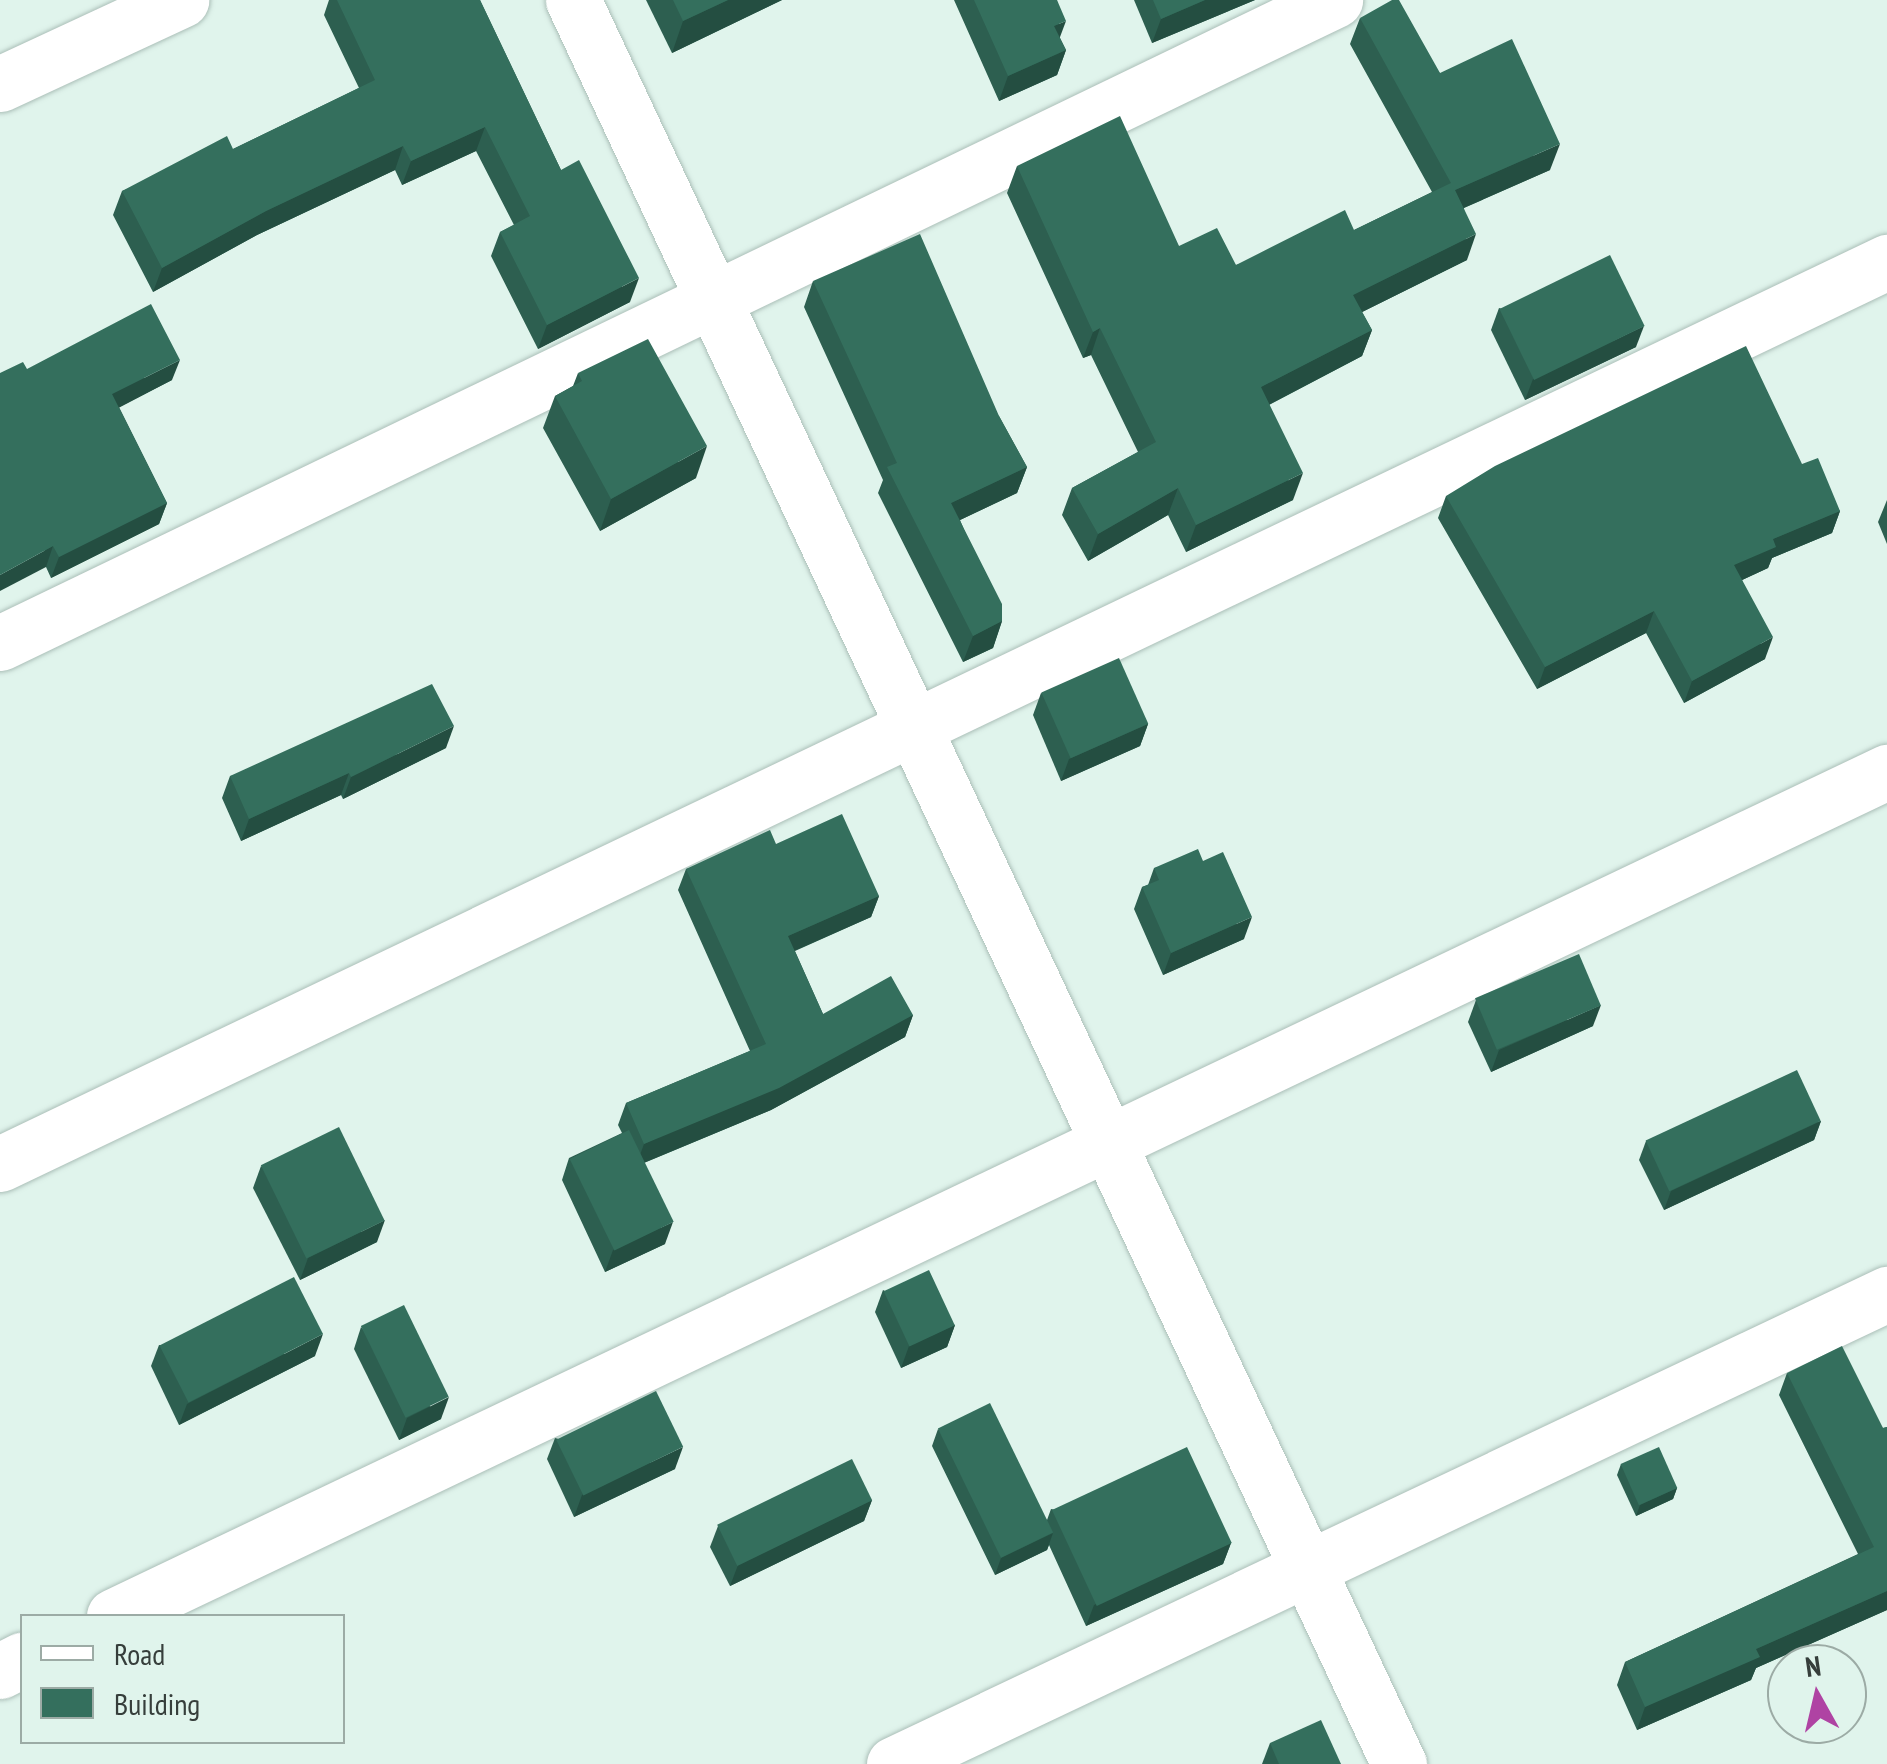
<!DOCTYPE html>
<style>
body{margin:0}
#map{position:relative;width:1887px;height:1764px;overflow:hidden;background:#e0f4ec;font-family:"PT Sans Narrow",sans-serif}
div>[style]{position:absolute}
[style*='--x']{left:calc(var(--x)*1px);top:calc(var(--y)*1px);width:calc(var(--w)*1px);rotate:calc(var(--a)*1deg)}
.roads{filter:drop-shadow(0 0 2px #abbfb8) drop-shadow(0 0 2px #abbfb8)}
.minor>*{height:55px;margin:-27.5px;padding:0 27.5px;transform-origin:27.5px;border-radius:27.5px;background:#fff}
.wall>*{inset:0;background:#2d5f50}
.shaded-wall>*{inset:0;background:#244e41}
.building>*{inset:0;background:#346f5d;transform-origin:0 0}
span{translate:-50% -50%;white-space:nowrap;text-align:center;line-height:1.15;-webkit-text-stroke:10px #e0f4ec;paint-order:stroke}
.legend{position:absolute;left:20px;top:1614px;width:325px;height:130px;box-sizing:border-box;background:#e0f4ec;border:2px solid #9caba5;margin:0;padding:12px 18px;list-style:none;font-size:30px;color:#363e3b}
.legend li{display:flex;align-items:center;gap:20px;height:50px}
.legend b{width:50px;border:2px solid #9caba5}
.north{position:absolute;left:1767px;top:1644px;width:100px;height:100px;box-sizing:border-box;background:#e0f4ec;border:2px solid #9caba5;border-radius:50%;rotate:352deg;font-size:28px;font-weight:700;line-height:40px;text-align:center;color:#363e3b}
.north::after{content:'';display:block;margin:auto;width:35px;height:45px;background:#af43a3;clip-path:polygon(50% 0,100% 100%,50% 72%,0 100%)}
</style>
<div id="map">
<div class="roads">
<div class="minor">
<div style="--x:573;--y:0;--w:1948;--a:64.91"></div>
<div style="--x:0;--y:84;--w:200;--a:-24.9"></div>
<div style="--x:0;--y:643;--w:1482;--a:-25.72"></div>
<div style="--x:0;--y:1164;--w:2092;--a:-25.55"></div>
<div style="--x:114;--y:1616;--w:1964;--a:-25.46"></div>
<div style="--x:0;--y:1671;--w:25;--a:-27"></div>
<div style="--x:894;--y:1764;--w:1099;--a:-25.33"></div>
</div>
</div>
<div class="wall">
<div style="clip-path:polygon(329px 0,480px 0,561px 170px,630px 302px,538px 349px,491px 256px,500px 232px,514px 225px,476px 151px,402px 185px,395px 170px,257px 235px,153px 292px,113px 215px,122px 191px,233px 149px,359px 88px,324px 15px)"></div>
<div style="clip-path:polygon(646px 0,782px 0,672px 53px)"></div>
<div style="clip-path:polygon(954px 0,1057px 0,1060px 38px,1066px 50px,1057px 75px,999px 101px)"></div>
<div style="clip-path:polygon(1134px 0,1255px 0,1152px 43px)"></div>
<div style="clip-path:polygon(1360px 18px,1440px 73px,1550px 170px,1464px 208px,1467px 260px,1362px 312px,1372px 330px,1362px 356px,1269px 405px,1293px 500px,1186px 552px,1168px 515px,1088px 561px,1062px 515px,1072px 488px,1138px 452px,1091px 355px,1083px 358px,1007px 193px,1017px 166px,1179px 246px,1236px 265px,1354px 230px,1432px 192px,1350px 44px)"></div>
<div style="clip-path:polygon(813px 281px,999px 416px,1027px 467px,1017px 493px,960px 520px,1002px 621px,993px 648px,963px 662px,878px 493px,883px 480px,804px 307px)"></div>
<div style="clip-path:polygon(1499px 308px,1636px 347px,1525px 400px,1491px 330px)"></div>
<div style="clip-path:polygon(27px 369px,172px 380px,119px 407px,167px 503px,159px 524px,51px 578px,46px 567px)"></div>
<div style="clip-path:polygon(578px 373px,696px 478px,600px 531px,543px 428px,555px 396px,573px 386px)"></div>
<div style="clip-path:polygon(1802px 464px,1840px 511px,1832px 533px,1772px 558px,1768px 568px,1742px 580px,1765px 659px,1684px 703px,1646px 633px,1537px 689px,1438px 518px,1446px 496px)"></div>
<div style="clip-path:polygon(1887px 500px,1887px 544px,1878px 522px)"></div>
<div style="clip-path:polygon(1041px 693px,1148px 724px,1140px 746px,1061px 781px,1033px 715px)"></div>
<div style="clip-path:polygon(446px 748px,343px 799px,341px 795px,241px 841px,222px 798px,230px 776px)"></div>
<div style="clip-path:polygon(776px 844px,879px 896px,871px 917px,795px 951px,823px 1014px,913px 1015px,905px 1037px,771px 1110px,644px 1163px,665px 1244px,605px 1272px,562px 1180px,569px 1158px,622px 1133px,618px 1125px,626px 1103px,750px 1051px,678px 890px,686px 869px)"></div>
<div style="clip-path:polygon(1203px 861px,1244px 939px,1163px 975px,1134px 909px,1142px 887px,1148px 885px,1154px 868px)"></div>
<div style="clip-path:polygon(1476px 1000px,1593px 1026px,1491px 1072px,1468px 1022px)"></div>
<div style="clip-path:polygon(1821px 1121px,1814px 1140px,1664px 1210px,1639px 1160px,1646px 1141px)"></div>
<div style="clip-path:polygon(261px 1166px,377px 1242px,300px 1280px,253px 1188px)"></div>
<div style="clip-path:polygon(883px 1290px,955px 1325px,947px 1347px,901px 1368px,875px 1312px)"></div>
<div style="clip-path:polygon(361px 1327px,441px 1419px,399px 1440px,354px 1349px)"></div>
<div style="clip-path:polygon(159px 1345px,315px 1356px,179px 1425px,151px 1366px)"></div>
<div style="clip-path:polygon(1787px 1373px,1883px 1428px,1887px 1427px,1887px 1610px,1756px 1668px,1751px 1680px,1637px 1730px,1617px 1685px,1625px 1662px,1858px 1554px,1779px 1395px)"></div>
<div style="clip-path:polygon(938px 1429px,1047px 1520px,1051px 1509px,1231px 1543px,1223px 1564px,1086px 1626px,1049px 1545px,1047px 1550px,995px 1575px,932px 1446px)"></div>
<div style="clip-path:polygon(555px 1438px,675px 1469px,574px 1517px,547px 1459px)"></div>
<div style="clip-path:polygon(1621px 1464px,1677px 1488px,1673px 1499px,1636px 1516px,1617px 1475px)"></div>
<div style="clip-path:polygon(872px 1500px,864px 1521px,730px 1586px,710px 1547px,718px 1526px)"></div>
<div style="clip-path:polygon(1270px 1743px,1341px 1764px,1262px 1764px)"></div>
</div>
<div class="shaded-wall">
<div style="clip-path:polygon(728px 0,782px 0,672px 53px,683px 21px)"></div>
<div style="clip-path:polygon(1205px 0,1255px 0,1152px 43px,1161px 19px)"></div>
<div style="clip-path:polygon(1066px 21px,1057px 45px,1054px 26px)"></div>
<div style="clip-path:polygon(1066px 50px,1057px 75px,999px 101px,1008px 76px)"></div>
<div style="clip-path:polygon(485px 127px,476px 151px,402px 185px,411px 161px)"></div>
<div style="clip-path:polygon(1560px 144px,1550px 170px,1445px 216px,1455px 190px)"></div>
<div style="clip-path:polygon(403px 146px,395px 170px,257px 235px,153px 292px,162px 268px,266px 211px)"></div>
<div style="clip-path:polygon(1476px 234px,1467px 260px,1344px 321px,1353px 295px)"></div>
<div style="clip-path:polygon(639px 278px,630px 302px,538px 349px,547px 325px)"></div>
<div style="clip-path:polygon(1644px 326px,1636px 347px,1525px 400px,1533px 379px)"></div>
<div style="clip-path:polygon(1100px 328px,1091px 355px,1083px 358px,1093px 332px)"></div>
<div style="clip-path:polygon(1372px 330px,1362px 356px,1251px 414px,1261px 387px)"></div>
<div style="clip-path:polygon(180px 360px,172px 380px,105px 415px,112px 394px)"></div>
<div style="clip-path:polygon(707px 446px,696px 478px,600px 531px,611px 499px)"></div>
<div style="clip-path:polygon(1027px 467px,1017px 493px,941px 529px,951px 503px)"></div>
<div style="clip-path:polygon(1303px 473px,1293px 500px,1186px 552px,1196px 525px)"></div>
<div style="clip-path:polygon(1178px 488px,1168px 515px,1088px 561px,1098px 534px)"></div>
<div style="clip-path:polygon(167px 503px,159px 524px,51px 578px,59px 557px)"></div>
<div style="clip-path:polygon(1840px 511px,1832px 533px,1772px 558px,1768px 568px,1727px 587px,1734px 565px,1773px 539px)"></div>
<div style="clip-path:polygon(53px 546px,46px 567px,0 591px,0 575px)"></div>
<div style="clip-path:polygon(1654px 611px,1646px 633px,1537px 689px,1545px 667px)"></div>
<div style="clip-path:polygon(1002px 621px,993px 648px,963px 662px,973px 636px)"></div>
<div style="clip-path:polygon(1773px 637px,1765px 659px,1684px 703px,1692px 681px)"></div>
<div style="clip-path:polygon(1148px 724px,1140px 746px,1061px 781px,1069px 759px)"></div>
<div style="clip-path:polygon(454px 726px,446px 748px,343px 799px,351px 777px)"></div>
<div style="clip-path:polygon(349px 773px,341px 795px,241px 841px,249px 819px)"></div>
<div style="clip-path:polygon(879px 896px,871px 917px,780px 957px,788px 936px)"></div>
<div style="clip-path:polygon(1252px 917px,1244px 939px,1163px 975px,1171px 953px)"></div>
<div style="clip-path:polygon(1601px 1005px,1593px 1026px,1491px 1072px,1499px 1050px)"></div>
<div style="clip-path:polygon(913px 1015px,905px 1037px,771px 1110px,636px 1166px,644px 1144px)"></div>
<div style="clip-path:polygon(1821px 1121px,1814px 1140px,1664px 1210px,1671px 1191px)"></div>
<div style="clip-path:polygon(385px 1220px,377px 1242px,300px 1280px,308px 1258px)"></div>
<div style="clip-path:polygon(673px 1222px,665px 1244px,605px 1272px,613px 1250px)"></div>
<div style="clip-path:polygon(955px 1325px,947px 1347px,901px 1368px,909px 1346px)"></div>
<div style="clip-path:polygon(323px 1334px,315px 1356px,179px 1425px,187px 1404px)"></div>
<div style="clip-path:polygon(449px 1397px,441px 1419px,399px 1440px,407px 1418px)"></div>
<div style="clip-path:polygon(683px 1447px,675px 1469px,574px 1517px,582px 1495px)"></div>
<div style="clip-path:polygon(1677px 1488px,1673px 1499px,1636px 1516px,1640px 1505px)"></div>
<div style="clip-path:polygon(872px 1500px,864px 1521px,730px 1586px,738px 1565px)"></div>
<div style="clip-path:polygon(1053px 1533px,1047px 1550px,995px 1575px,1001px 1558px)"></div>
<div style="clip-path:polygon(1231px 1543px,1223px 1564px,1086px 1626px,1094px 1605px)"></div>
<div style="clip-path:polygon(1887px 1591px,1887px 1610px,1756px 1668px,1751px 1680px,1637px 1730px,1645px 1707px,1756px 1649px)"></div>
</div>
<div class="building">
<div style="clip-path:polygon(337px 0,480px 0,561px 170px,579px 160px,639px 278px,547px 325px,500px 232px,530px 216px,485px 127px,411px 161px,403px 146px,266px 211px,162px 268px,122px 191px,227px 136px,233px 149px,375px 80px)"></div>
<div style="clip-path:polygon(673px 0,728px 0,683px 21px)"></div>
<div style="clip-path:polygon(974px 0,1057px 0,1066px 21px,1054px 26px,1066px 50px,1008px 76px)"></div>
<div style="clip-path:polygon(1153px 0,1205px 0,1161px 19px)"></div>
<div style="clip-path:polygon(1392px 0,1399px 0,1440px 73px,1512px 39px,1560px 144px,1455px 190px,1476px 234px,1353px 295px,1372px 330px,1261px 387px,1303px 473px,1196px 525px,1178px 488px,1098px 534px,1072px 488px,1156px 442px,1100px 328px,1093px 332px,1017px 166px,1120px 116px,1179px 246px,1217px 228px,1236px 265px,1345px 210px,1354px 230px,1451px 183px,1360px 18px)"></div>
<div style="clip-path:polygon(920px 234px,999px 416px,1027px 467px,951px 503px,1002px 604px,1002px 621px,973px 636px,887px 467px,897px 463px,813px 281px)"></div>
<div style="left:1610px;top:255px;width:79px;height:123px;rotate:64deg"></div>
<div style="clip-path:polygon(151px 304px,180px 360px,112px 394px,167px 503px,59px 557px,53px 546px,0 575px,0 373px,23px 362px,27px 369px)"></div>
<div style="clip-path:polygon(648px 339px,707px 446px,611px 499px,555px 396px,582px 381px,578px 373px)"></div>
<div style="clip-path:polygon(1746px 346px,1802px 464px,1818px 458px,1840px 511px,1773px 539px,1776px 547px,1734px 565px,1773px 637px,1692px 681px,1654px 611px,1545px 667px,1446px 496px,1495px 466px)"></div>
<div style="left:1119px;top:658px;width:72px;height:85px;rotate:66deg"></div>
<div style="clip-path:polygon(432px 684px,454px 726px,351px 777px,349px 773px,249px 819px,230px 776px)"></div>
<div style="clip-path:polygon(842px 814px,879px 896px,788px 936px,823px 1014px,891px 976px,913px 1015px,779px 1088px,644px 1144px,626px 1103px,766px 1044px,686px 869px,770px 830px,776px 844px)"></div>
<div style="clip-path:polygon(1198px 849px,1203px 861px,1223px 852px,1252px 917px,1171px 953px,1142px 887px,1159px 880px,1154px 868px)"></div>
<div style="left:1579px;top:954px;width:56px;height:113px;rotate:67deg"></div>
<div style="left:1797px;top:1070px;width:56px;height:167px;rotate:65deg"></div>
<div style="left:339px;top:1127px;width:104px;height:87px;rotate:64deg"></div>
<div style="left:629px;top:1130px;width:102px;height:66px;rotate:64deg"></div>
<div style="left:929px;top:1270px;width:61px;height:50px;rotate:65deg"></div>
<div style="left:294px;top:1277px;width:64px;height:151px;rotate:63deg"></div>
<div style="left:404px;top:1305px;width:102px;height:48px;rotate:64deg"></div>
<div style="clip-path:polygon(1842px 1346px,1883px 1428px,1887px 1427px,1887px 1591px,1756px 1649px,1760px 1657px,1645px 1707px,1625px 1662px,1874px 1547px,1787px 1373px)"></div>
<div style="left:656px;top:1391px;width:62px;height:111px;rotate:64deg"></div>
<div style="left:990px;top:1403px;width:144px;height:58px;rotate:64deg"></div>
<div style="left:1187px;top:1447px;width:106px;height:149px;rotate:65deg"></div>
<div style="left:1659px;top:1447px;width:45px;height:42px;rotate:66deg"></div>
<div style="left:852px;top:1459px;width:46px;height:150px;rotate:64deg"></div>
<div style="clip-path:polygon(1321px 1720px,1341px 1764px,1279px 1764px,1270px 1743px)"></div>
</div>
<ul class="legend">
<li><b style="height:12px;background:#fff"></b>Road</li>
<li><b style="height:28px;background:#346f5d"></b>Building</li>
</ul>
<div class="north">N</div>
</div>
